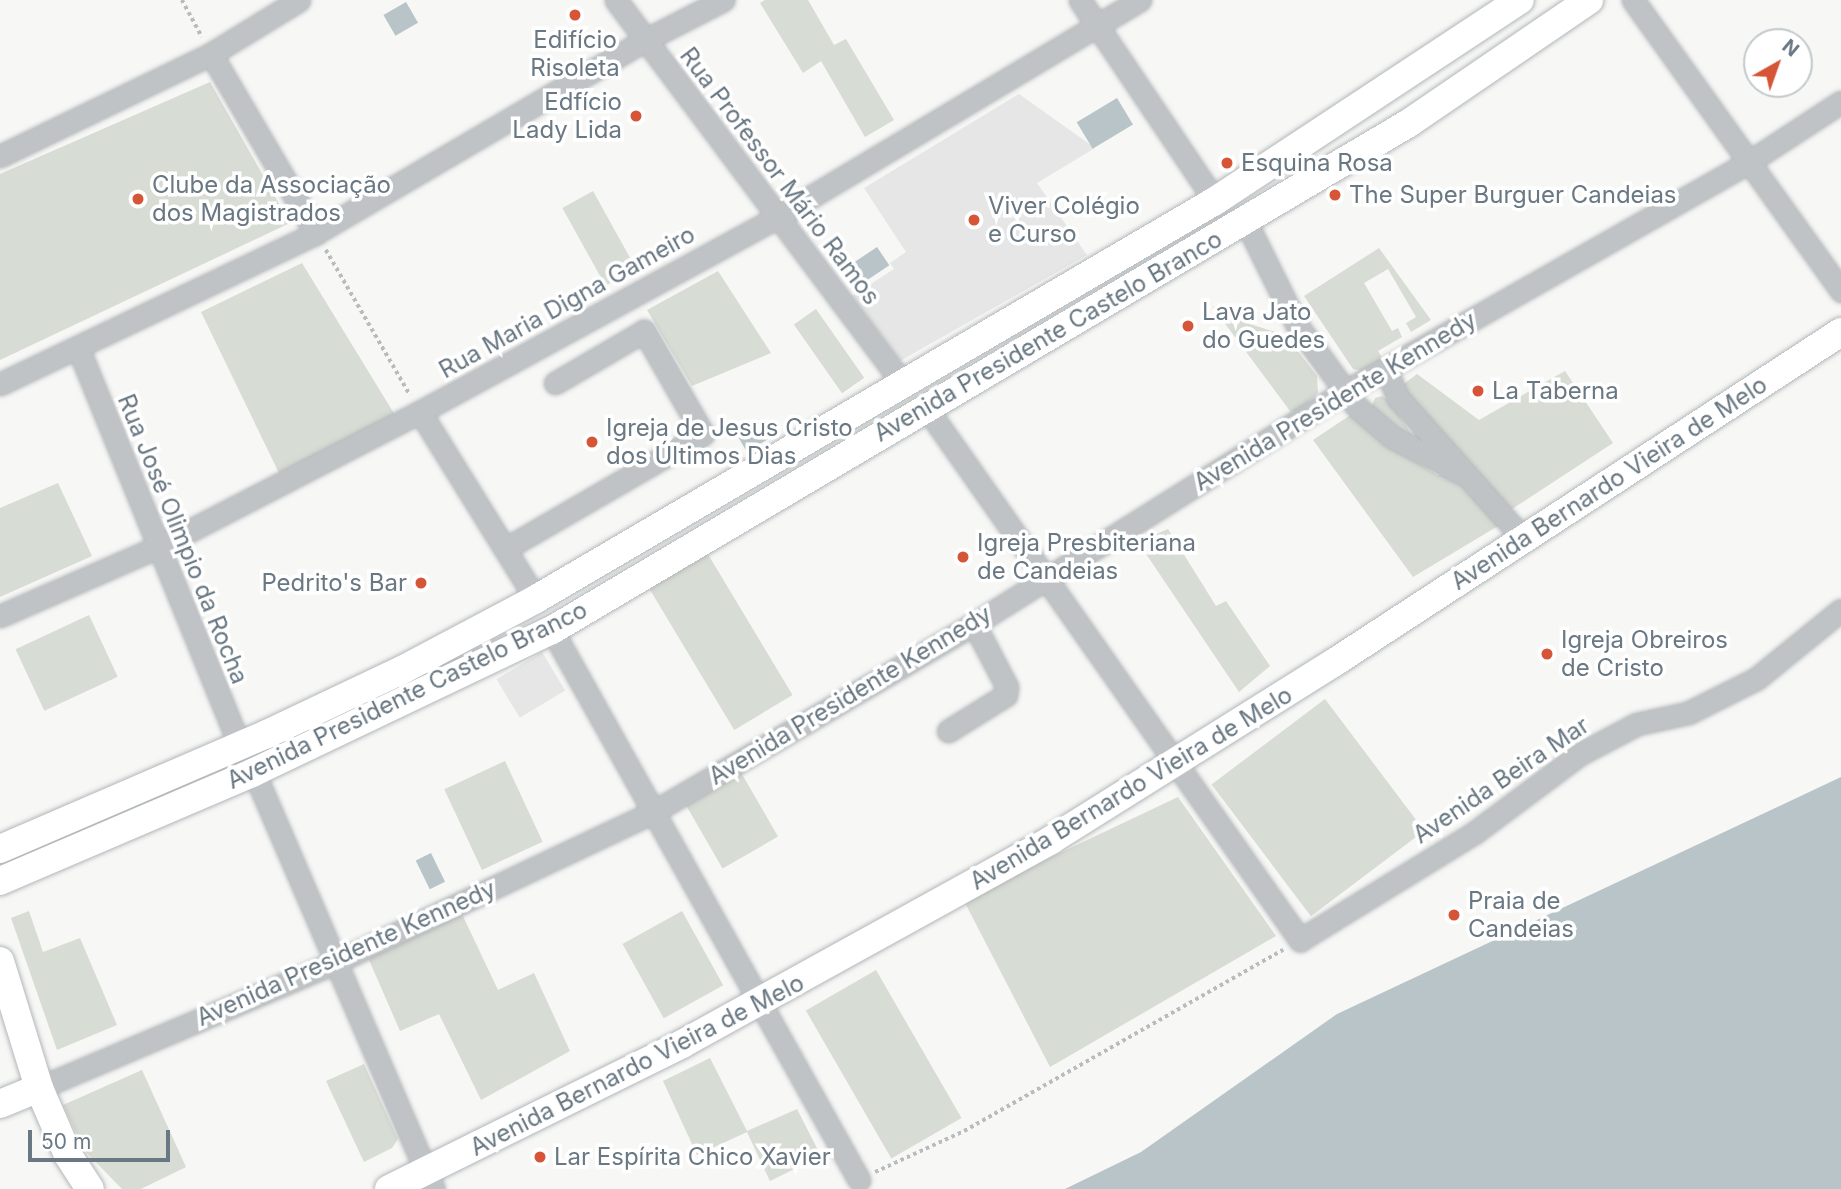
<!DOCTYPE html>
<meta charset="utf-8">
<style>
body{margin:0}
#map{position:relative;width:1841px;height:1189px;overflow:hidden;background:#f7f7f5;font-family:Inter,sans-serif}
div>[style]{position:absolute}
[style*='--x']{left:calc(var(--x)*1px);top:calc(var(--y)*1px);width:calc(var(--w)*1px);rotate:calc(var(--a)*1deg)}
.built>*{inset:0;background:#e5e6e5;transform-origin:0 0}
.green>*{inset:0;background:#d7dcd4;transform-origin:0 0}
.water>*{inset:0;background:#b8c4c8;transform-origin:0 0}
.path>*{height:3.5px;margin-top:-1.75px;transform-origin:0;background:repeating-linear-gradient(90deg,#b9bcbe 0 3.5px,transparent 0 7px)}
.roads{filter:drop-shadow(0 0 2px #b2b7ba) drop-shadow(0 0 2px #b2b7ba)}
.minor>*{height:21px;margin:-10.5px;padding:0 10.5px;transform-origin:10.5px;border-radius:10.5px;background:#bfc3c6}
.major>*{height:28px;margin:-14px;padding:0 14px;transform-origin:14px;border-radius:14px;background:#fff}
.dots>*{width:19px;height:19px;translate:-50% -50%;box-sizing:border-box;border:4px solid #fff;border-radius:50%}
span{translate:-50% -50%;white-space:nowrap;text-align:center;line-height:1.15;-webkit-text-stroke:7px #fff;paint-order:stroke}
.poi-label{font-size:24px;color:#697883}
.right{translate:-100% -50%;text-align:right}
.left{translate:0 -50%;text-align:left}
.street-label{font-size:24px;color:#697883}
.north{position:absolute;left:1743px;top:28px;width:70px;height:70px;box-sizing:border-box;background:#fff;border:2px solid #c3c9cd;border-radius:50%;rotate:40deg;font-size:19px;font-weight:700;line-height:28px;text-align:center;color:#697883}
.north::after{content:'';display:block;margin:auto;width:24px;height:32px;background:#d65536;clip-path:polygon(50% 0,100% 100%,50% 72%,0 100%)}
.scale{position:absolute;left:28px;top:1130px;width:142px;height:32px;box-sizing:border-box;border:4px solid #697883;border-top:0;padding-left:9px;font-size:21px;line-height:24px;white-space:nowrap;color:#697883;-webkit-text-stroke:5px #fff;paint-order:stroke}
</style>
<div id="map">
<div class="built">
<div style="clip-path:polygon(1019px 94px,1095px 148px,1037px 183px,1087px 255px,900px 361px,852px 296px,894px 269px,890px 263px,906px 252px,864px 188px)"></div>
<div style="left:542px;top:652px;width:45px;height:53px;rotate:59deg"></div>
</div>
<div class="green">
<div style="clip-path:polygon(765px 0,808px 0,834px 45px,846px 39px,894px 120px,865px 137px,821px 61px,803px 73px,760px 3px)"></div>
<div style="clip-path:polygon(210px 82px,290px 223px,0 360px,0 174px)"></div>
<div style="left:593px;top:191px;width:89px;height:35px;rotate:61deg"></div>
<div style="clip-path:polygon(1379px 248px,1431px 320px,1411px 332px,1406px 323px,1416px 317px,1388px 269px,1364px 283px,1392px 331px,1398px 328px,1402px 337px,1378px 351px,1383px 359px,1362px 371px,1353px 369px,1304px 296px)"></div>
<div style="clip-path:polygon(302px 263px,398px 420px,279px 473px,201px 312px)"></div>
<div style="clip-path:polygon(718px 271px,771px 353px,692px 386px,647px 310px)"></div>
<div style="clip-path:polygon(1212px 306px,1234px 319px,1285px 335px,1317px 376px,1318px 393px,1297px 412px,1290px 411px)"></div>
<div style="left:816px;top:309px;width:84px;height:27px;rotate:55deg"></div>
<div style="clip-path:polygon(1565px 371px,1613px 443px,1509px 511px,1401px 386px,1417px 374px,1479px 420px)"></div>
<div style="clip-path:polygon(1382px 396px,1391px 403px,1419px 446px,1371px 408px,1375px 398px)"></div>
<div style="clip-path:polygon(1352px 414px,1391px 447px,1437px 475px,1448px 475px,1463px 483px,1503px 523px,1413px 577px,1313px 440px)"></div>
<div style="clip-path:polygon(58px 483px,92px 556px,0 597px,0 508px)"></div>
<div style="clip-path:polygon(1168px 529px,1216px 606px,1226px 601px,1270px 666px,1239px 692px,1138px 542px)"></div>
<div style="left:706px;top:551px;width:168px;height:68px;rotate:59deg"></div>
<div style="left:89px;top:615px;width:68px;height:81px;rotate:65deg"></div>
<div style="left:1325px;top:699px;width:165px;height:142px;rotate:53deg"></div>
<div style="left:505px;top:761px;width:89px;height:67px;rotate:65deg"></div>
<div style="left:739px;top:769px;width:78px;height:64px;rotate:60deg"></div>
<div style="clip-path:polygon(1178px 797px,1276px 936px,1050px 1067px,963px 899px)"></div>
<div style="clip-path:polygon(29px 911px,43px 952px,80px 938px,117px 1025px,57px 1050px,11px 918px)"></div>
<div style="left:682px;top:911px;width:85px;height:68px;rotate:61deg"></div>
<div style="clip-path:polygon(461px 912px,498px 990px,534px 973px,570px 1051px,481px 1100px,439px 1014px,400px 1031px,366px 953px)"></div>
<div style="left:876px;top:970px;width:171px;height:81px;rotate:60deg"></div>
<div style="clip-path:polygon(710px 1058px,747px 1131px,797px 1109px,821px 1156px,770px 1181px,747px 1132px,697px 1155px,663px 1081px)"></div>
<div style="clip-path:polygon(364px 1064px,398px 1139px,392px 1148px,364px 1162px,326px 1081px)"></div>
<div style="clip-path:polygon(142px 1070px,186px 1167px,141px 1189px,122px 1189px,85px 1151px,63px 1105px)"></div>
</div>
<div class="water">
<div style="left:406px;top:2px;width:24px;height:26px;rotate:60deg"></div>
<div style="left:1117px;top:98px;width:31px;height:47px;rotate:59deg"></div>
<div style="left:877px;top:247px;width:22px;height:31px;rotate:56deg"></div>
<div style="left:759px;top:419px;width:22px;height:27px;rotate:60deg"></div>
<div style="clip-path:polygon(1841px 777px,1841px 1189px,1065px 1189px,1141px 1152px,1337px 1014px)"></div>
<div style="left:431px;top:853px;width:32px;height:17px;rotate:64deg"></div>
</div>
<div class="path">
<div style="--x:182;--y:0;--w:42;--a:61.6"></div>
<div style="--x:326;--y:250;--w:168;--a:59.9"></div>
<div style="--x:875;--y:1172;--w:98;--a:-24.7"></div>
<div style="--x:964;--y:1131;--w:367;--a:-29.6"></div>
</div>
<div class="roads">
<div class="minor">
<div style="--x:616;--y:0;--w:479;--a:53.2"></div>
<div style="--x:1080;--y:0;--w:242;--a:56.1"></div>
<div style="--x:1633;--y:0;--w:358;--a:54.4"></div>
<div style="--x:211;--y:54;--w:208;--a:59.6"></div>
<div style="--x:0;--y:156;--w:234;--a:-25.8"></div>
<div style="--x:211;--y:54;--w:103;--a:-31.5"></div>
<div style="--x:1245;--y:220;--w:117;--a:63.7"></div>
<div style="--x:1297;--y:325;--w:100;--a:53.9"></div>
<div style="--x:1356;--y:406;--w:48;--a:40.7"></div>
<div style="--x:1392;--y:437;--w:76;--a:27.6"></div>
<div style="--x:79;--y:350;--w:427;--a:67.9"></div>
<div style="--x:1386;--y:369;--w:31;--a:68"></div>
<div style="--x:1398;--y:398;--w:186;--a:48.3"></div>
<div style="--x:0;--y:384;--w:350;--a:-25.5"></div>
<div style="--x:316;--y:233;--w:381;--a:-30.4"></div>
<div style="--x:645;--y:40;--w:88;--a:-27.1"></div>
<div style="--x:925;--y:406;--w:653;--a:54.92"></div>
<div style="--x:1300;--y:940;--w:204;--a:-31.6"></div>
<div style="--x:1474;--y:833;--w:132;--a:-36.7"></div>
<div style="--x:1580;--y:754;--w:64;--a:-27.8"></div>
<div style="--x:1637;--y:724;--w:52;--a:-12.2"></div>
<div style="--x:1688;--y:713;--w:76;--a:-26.6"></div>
<div style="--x:1756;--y:679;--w:109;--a:-39.1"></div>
<div style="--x:420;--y:412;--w:220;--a:58.2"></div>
<div style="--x:505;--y:549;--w:229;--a:-30.1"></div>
<div style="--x:703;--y:434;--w:119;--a:-119.8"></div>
<div style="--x:644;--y:331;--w:103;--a:149.7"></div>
<div style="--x:0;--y:616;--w:170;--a:-23.6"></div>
<div style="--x:156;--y:548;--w:297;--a:-27.3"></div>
<div style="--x:420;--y:412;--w:407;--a:-28.6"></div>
<div style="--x:777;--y:217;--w:423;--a:-30.9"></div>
<div style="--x:552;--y:630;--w:630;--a:60.83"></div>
<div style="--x:948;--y:731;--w:68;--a:-31.8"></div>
<div style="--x:1006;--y:695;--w:8;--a:-83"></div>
<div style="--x:1007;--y:687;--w:71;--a:-117.6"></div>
<div style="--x:254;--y:772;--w:454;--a:66.7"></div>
<div style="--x:39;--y:1088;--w:320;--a:-23"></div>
<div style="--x:334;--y:963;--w:355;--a:-25.3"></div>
<div style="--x:655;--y:811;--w:370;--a:-30.4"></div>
<div style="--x:974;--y:624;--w:439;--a:-32.1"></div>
<div style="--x:1346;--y:391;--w:467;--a:-29.6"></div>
<div style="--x:1752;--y:160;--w:106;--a:-33.1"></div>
</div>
<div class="major">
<div style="--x:0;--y:849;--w:291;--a:-23.3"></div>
<div style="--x:267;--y:734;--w:149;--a:-25.4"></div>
<div style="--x:402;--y:670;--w:152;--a:-27.9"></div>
<div style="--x:536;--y:599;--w:787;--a:-30.38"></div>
<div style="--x:1215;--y:201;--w:365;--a:-33.4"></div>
<div style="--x:0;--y:881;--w:276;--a:-23.2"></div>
<div style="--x:254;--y:772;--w:330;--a:-25.5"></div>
<div style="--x:552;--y:630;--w:996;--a:-30.61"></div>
<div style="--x:1409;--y:123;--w:218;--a:-34.3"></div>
<div style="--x:0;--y:961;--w:133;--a:72.9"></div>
<div style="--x:39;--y:1088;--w:73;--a:66.6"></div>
<div style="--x:68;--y:1155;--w:40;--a:57.1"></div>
<div style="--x:0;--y:1104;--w:42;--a:-22.3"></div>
<div style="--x:389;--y:1189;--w:327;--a:-26.3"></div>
<div style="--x:682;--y:1044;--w:422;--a:-28.9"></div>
<div style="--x:1051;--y:840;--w:335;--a:-32.1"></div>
<div style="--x:1335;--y:662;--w:604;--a:-33.11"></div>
</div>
</div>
<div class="dots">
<div style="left:575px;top:15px;background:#d65536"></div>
<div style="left:636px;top:116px;background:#d65536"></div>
<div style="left:1227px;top:163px;background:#d65536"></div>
<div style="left:1335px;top:195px;background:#d65536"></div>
<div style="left:138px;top:199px;background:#d65536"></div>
<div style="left:974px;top:220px;background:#d65536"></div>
<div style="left:1188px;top:326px;background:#d65536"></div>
<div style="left:1478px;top:391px;background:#d65536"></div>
<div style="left:592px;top:442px;background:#d65536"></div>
<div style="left:963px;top:557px;background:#d65536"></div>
<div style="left:421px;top:583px;background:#d65536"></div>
<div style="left:1547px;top:654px;background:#d65536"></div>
<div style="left:1454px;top:915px;background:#d65536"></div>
<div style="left:540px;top:1157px;background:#d65536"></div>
</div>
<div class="poi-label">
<span style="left:575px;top:54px">Edifício<br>Risoleta</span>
<span class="right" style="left:622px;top:116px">Edfício<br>Lady Lida</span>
<span class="left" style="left:1241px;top:163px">Esquina Rosa</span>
<span class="left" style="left:152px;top:199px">Clube da Associação<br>dos Magistrados</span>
<span class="left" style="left:1349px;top:195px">The Super Burguer Candeias</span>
<span class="left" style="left:988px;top:220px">Viver Colégio<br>e Curso</span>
<span class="left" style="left:1202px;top:326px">Lava Jato<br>do Guedes</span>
<span class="left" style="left:1492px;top:391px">La Taberna</span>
<span class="left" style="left:606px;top:442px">Igreja de Jesus Cristo<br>dos Últimos Dias</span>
<span class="left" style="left:977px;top:557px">Igreja Presbiteriana<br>de Candeias</span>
<span class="right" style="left:407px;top:583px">Pedrito's Bar</span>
<span class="left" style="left:1561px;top:654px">Igreja Obreiros<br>de Cristo</span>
<span class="left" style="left:1468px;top:915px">Praia de<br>Candeias</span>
<span class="left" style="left:554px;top:1157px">Lar Espírita Chico Xavier</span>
</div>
<div class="street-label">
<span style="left:780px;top:176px;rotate:53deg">Rua Professor Mário Ramos</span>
<span style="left:567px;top:302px;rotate:-29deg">Rua Maria Digna Gameiro</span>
<span style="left:1048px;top:336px;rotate:-30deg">Avenida Presidente Castelo Branco</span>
<span style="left:1335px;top:401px;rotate:-31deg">Avenida Presidente Kennedy</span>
<span style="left:1609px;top:483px;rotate:-33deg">Avenida Bernardo Vieira de Melo</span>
<span style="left:183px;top:539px;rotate:68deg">Rua José Olimpio da Rocha</span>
<span style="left:407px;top:695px;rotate:-26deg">Avenida Presidente Castelo Branco</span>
<span style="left:850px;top:695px;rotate:-31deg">Avenida Presidente Kennedy</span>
<span style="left:1501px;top:780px;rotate:-34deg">Avenida Beira Mar</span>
<span style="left:1131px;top:788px;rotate:-31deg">Avenida Bernardo Vieira de Melo</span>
<span style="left:346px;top:953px;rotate:-24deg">Avenida Presidente Kennedy</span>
<span style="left:637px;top:1065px;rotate:-27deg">Avenida Bernardo Vieira de Melo</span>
</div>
<div class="north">N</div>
<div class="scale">50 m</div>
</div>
